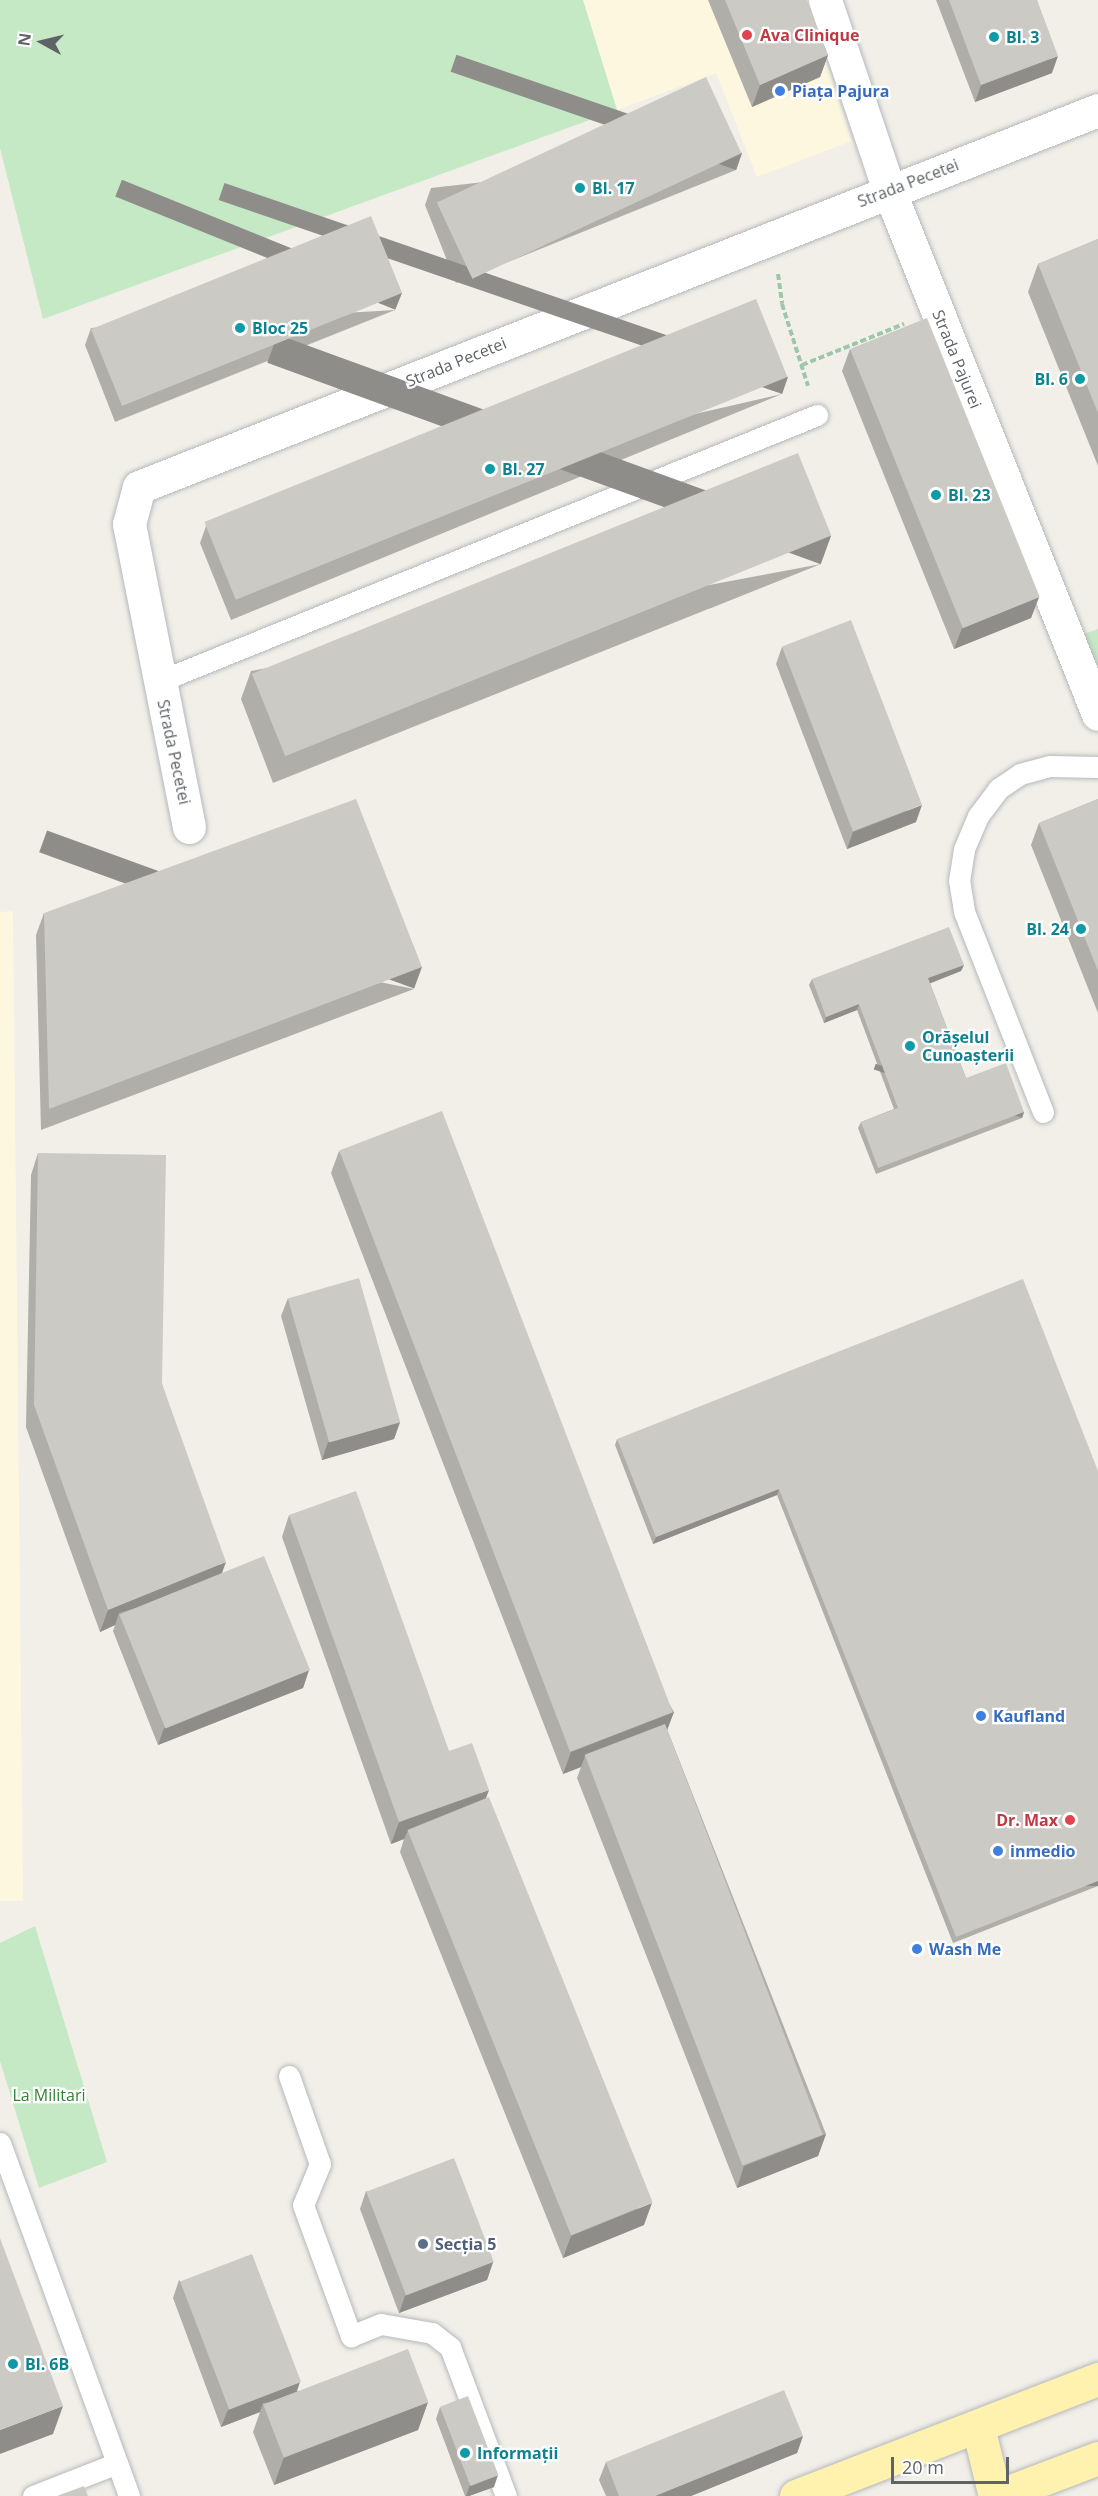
<!DOCTYPE html>
<meta charset="utf-8">
<style>
body{margin:0}
#map{position:relative;width:1098px;height:2496px;overflow:hidden;background:#f1efe8;font-family:"Open Sans",sans-serif}
div>[style]{position:absolute}
[style*='--x']{left:calc(var(--x)*1px);top:calc(var(--y)*1px);width:calc(var(--w)*1px);rotate:calc(var(--a)*1deg)}
.commercial>*{inset:0;background:#fef7e0}
.green>*{inset:0;background:#c5e8c5}
.path>*{height:4px;margin-top:-2px;transform-origin:0;background:repeating-linear-gradient(90deg,#9cc7a9 0 6px,transparent 0 9px)}
.roads{filter:drop-shadow(0 0 2px #b5b8bc) drop-shadow(0 0 2px #b5b8bc)}
.lane>*{height:21px;margin:-10.5px;padding:0 10.5px;transform-origin:10.5px;border-radius:10.5px;background:#fff}
.street>*{height:33px;margin:-16.5px;padding:0 16.5px;transform-origin:16.5px;border-radius:16.5px;background:#fff}
.secondary>*{height:33px;margin:-16.5px;padding:0 16.5px;transform-origin:16.5px;border-radius:16.5px;background:#fff}
.primary>*{height:33px;margin:-16.5px;padding:0 16.5px;transform-origin:16.5px;border-radius:16.5px;background:#fff2af}
.wall>*{inset:0;background:#afaea9}
.shaded-wall>*{inset:0;background:#8f8d8a;transform-origin:0 0}
.building>*{inset:0;background:#cccac5;transform-origin:0 0}
.dots>*{width:16px;height:16px;translate:-50% -50%;box-sizing:border-box;border:3px solid #fff;border-radius:50%}
span{translate:-50% -50%;white-space:nowrap;text-align:center;line-height:1.15;-webkit-text-stroke:4.5px #fff;paint-order:stroke}
.health-label{font-size:16px;color:#be3a42;font-weight:700}
.left{translate:0 -50%;text-align:left}
.right{translate:-100% -50%;text-align:right}
.culture-label{font-size:16px;color:#0d838f;font-weight:700}
.shop-label{font-size:16px;color:#366cbe;font-weight:700}
.street-label{font-size:16px;color:#5f6368}
.park-label{font-size:16px;color:#348238}
.service-label{font-size:16px;color:#4e5e75;font-weight:700}
.north{position:absolute;left:12px;top:12px;width:60px;height:60px;-webkit-text-stroke:4px #fff;paint-order:stroke;rotate:278deg;font-size:16px;font-weight:700;line-height:24px;text-align:center;color:#5f6368}
.north::after{content:'';display:block;margin:auto;width:21px;height:27px;background:#5f6368;clip-path:polygon(50% 0,100% 100%,50% 72%,0 100%)}
.scale{position:absolute;left:891px;top:2457px;width:118px;height:27px;box-sizing:border-box;border:3px solid #5f6368;border-top:0;padding-left:8px;font-size:18px;line-height:21px;white-space:nowrap;color:#5f6368;-webkit-text-stroke:4px #fff;paint-order:stroke}
</style>
<div id="map">
<div class="commercial">
<div style="clip-path:polygon(583px 0,806px 0,852px 141px,757px 177px,716px 73px,617px 110px)"></div>
<div style="clip-path:polygon(13px 911px,23px 1901px,0 1901px,0 912px)"></div>
</div>
<div class="green">
<div style="clip-path:polygon(0 0,583px 0,617px 110px,43px 319px,0 148px)"></div>
<div style="clip-path:polygon(1098px 629px,1098px 669px,1084px 634px)"></div>
<div style="clip-path:polygon(35px 1926px,107px 2162px,39px 2188px,0 2061px,0 1943px)"></div>
</div>
<div class="path">
<div style="--x:778;--y:274;--w:30;--a:82"></div>
<div style="--x:782;--y:304;--w:86;--a:72.4"></div>
<div style="--x:802;--y:365;--w:110;--a:-21.9"></div>
</div>
<div class="roads">
<div class="lane">
<div style="--x:160;--y:681;--w:709;--a:-22.04"></div>
<div style="--x:1043;--y:1112;--w:216;--a:-111.5"></div>
<div style="--x:964;--y:911;--w:30;--a:-99"></div>
<div style="--x:959;--y:881;--w:32;--a:-81"></div>
<div style="--x:964;--y:849;--w:36;--a:-67"></div>
<div style="--x:978;--y:816;--w:34;--a:-53"></div>
<div style="--x:998;--y:789;--w:27;--a:-34"></div>
<div style="--x:1020;--y:774;--w:31;--a:-15"></div>
<div style="--x:1050;--y:766;--w:48;--a:1.2"></div>
<div style="--x:289;--y:2076;--w:93;--a:70.6"></div>
<div style="--x:320;--y:2164;--w:44;--a:112.5"></div>
<div style="--x:303;--y:2205;--w:140;--a:69.9"></div>
<div style="--x:351;--y:2336;--w:32;--a:-22"></div>
<div style="--x:381;--y:2324;--w:52;--a:10"></div>
<div style="--x:432;--y:2333;--w:23;--a:38"></div>
<div style="--x:450;--y:2347;--w:159;--a:69.4"></div>
<div style="--x:0;--y:2143;--w:376;--a:69.9"></div>
<div style="--x:33;--y:2496;--w:90;--a:-21.4"></div>
</div>
<div class="street">
<div style="--x:189;--y:827;--w:309;--a:-101.2"></div>
<div style="--x:129;--y:524;--w:38;--a:-75"></div>
<div style="--x:139;--y:487;--w:1030;--a:-21.46"></div>
</div>
<div class="secondary">
<div style="--x:825;--y:0;--w:200;--a:71.4"></div>
<div style="--x:889;--y:190;--w:564;--a:68.26"></div>
</div>
<div class="primary">
<div style="--x:978;--y:2427;--w:71;--a:76.2"></div>
<div style="--x:796;--y:2496;--w:324;--a:-21.2"></div>
<div style="--x:998;--y:2496;--w:107;--a:-20.8"></div>
</div>
</div>
<div class="wall">
<div style="clip-path:polygon(708px 0,806px 0,828px 55px,820px 77px,752px 107px)"></div>
<div style="clip-path:polygon(936px 0,1037px 0,1052px 73px,975px 102px)"></div>
<div style="clip-path:polygon(742px 153px,736px 170px,456px 283px,425px 205px,431px 188px)"></div>
<div style="clip-path:polygon(1098px 239px,1098px 466px,1028px 292px,1038px 264px)"></div>
<div style="clip-path:polygon(395px 310px,115px 422px,85px 345px,91px 328px)"></div>
<div style="clip-path:polygon(850px 349px,1039px 597px,1031px 618px,954px 649px,842px 371px)"></div>
<div style="clip-path:polygon(782px 394px,231px 620px,200px 543px,206px 526px)"></div>
<div style="clip-path:polygon(821px 564px,273px 783px,241px 699px,251px 671px)"></div>
<div style="clip-path:polygon(782px 647px,916px 822px,847px 849px,776px 664px)"></div>
<div style="clip-path:polygon(1098px 799px,1098px 1013px,1031px 845px,1039px 823px)"></div>
<div style="clip-path:polygon(44px 913px,414px 989px,41px 1130px,36px 935px)"></div>
<div style="clip-path:polygon(964px 965px,961px 971px,930px 983px,966px 1078px,1024px 1112px,1022px 1118px,876px 1174px,858px 1128px,861px 1122px,894px 1109px,857px 1010px,824px 1023px,809px 985px,812px 979px)"></div>
<div style="clip-path:polygon(339px 1151px,674px 1712px,667px 1729px,826px 2134px,818px 2156px,737px 2188px,577px 1778px,581px 1767px,563px 1774px,331px 1173px)"></div>
<div style="clip-path:polygon(38px 1153px,162px 1384px,222px 1573px,309px 1670px,303px 1688px,158px 1745px,113px 1631px,115px 1625px,100px 1632px,26px 1427px,31px 1175px)"></div>
<div style="clip-path:polygon(288px 1298px,400px 1422px,394px 1439px,322px 1460px,281px 1316px)"></div>
<div style="clip-path:polygon(617px 1439px,1098px 1471px,1098px 1886px,953px 1943px,777px 1495px,653px 1544px,615px 1445px)"></div>
<div style="clip-path:polygon(289px 1515px,449px 1751px,486px 1799px,644px 2225px,563px 2258px,400px 1852px,404px 1839px,391px 1844px,282px 1537px)"></div>
<div style="clip-path:polygon(366px 2191px,493px 2262px,487px 2280px,399px 2313px,360px 2209px)"></div>
<div style="clip-path:polygon(179px 2280px,297px 2391px,428px 2402px,418px 2430px,274px 2485px,253px 2432px,260px 2412px,221px 2427px,173px 2298px)"></div>
<div style="clip-path:polygon(440px 2407px,494px 2487px,469px 2496px,465px 2496px,436px 2419px)"></div>
<div style="clip-path:polygon(803px 2436px,797px 2453px,691px 2496px,606px 2496px,599px 2480px,606px 2462px)"></div>
</div>
<div class="shaded-wall">
<div style="clip-path:polygon(828px 55px,820px 77px,752px 107px,760px 85px)"></div>
<div style="clip-path:polygon(1058px 56px,1052px 73px,975px 102px,981px 85px)"></div>
<div style="left:742px;top:153px;width:18px;height:302px;rotate:109deg"></div>
<div style="left:402px;top:293px;width:18px;height:302px;rotate:112deg"></div>
<div style="left:788px;top:377px;width:18px;height:596px;rotate:109deg"></div>
<div style="left:831px;top:536px;width:30px;height:589px;rotate:110deg"></div>
<div style="clip-path:polygon(1039px 597px,1031px 618px,954px 649px,962px 628px)"></div>
<div style="clip-path:polygon(922px 805px,916px 822px,847px 849px,853px 832px)"></div>
<div style="clip-path:polygon(964px 965px,961px 971px,926px 985px,928px 978px)"></div>
<div style="left:422px;top:967px;width:23px;height:399px;rotate:110deg"></div>
<div style="clip-path:polygon(859px 1004px,857px 1010px,824px 1023px,826px 1017px)"></div>
<div style="left:1024px;top:1112px;width:6px;height:156px;rotate:108deg"></div>
<div style="clip-path:polygon(400px 1422px,394px 1439px,322px 1460px,328px 1442px)"></div>
<div style="clip-path:polygon(779px 1489px,777px 1495px,653px 1544px,656px 1537px)"></div>
<div style="clip-path:polygon(226px 1562px,218px 1584px,119px 1613px,115px 1625px,100px 1632px,108px 1610px)"></div>
<div style="clip-path:polygon(309px 1670px,303px 1688px,158px 1745px,164px 1728px)"></div>
<div style="clip-path:polygon(674px 1712px,666px 1733px,585px 1756px,581px 1767px,563px 1774px,571px 1752px)"></div>
<div style="clip-path:polygon(489px 1790px,481px 1812px,408px 1831px,404px 1839px,391px 1844px,399px 1822px)"></div>
<div style="left:1098px;top:1881px;width:5px;height:153px;rotate:90deg"></div>
<div style="clip-path:polygon(826px 2134px,818px 2156px,737px 2188px,744px 2166px)"></div>
<div style="clip-path:polygon(652px 2203px,644px 2225px,563px 2258px,571px 2236px)"></div>
<div style="clip-path:polygon(493px 2262px,487px 2280px,399px 2313px,405px 2296px)"></div>
<div style="clip-path:polygon(300px 2382px,294px 2400px,263px 2403px,260px 2412px,221px 2427px,228px 2410px)"></div>
<div style="clip-path:polygon(428px 2402px,418px 2430px,274px 2485px,284px 2457px)"></div>
<div style="clip-path:polygon(63px 2406px,53px 2434px,0 2454px,0 2430px)"></div>
<div style="clip-path:polygon(803px 2436px,797px 2453px,691px 2496px,655px 2496px)"></div>
<div style="clip-path:polygon(498px 2475px,494px 2487px,469px 2496px,466px 2496px,470px 2485px)"></div>
</div>
<div class="building">
<div style="clip-path:polygon(725px 0,806px 0,828px 55px,760px 85px)"></div>
<div style="clip-path:polygon(949px 0,1037px 0,1058px 56px,981px 85px)"></div>
<div style="left:706px;top:77px;width:84px;height:297px;rotate:65deg"></div>
<div style="left:371px;top:216px;width:83px;height:302px;rotate:68deg"></div>
<div style="clip-path:polygon(1098px 239px,1098px 413px,1038px 264px)"></div>
<div style="left:756px;top:299px;width:84px;height:595px;rotate:68deg"></div>
<div style="left:927px;top:318px;width:301px;height:83px;rotate:68deg"></div>
<div style="left:798px;top:453px;width:89px;height:589px;rotate:68deg"></div>
<div style="left:851px;top:620px;width:198px;height:74px;rotate:69deg"></div>
<div style="clip-path:polygon(356px 799px,422px 967px,49px 1109px,44px 913px)"></div>
<div style="clip-path:polygon(1098px 799px,1098px 971px,1039px 823px)"></div>
<div style="clip-path:polygon(949px 927px,964px 965px,928px 978px,966px 1078px,1006px 1063px,1024px 1112px,878px 1168px,861px 1122px,898px 1108px,859px 1004px,826px 1017px,812px 979px)"></div>
<div style="left:442px;top:1111px;width:644px;height:110px;rotate:69deg"></div>
<div style="clip-path:polygon(38px 1153px,166px 1155px,162px 1384px,226px 1562px,108px 1610px,34px 1405px)"></div>
<div style="left:359px;top:1278px;width:150px;height:74px;rotate:74deg"></div>
<div style="clip-path:polygon(1023px 1279px,1098px 1471px,1098px 1881px,956px 1937px,779px 1489px,656px 1537px,617px 1439px)"></div>
<div style="clip-path:polygon(356px 1491px,449px 1751px,472px 1743px,489px 1790px,399px 1822px,289px 1515px)"></div>
<div style="left:264px;top:1556px;width:123px;height:156px;rotate:68deg"></div>
<div style="left:665px;top:1724px;width:440px;height:86px;rotate:69deg"></div>
<div style="left:489px;top:1797px;width:437px;height:88px;rotate:68deg"></div>
<div style="left:454px;top:2158px;width:111px;height:94px;rotate:69deg"></div>
<div style="clip-path:polygon(0 2238px,63px 2406px,0 2430px)"></div>
<div style="left:252px;top:2254px;width:137px;height:77px;rotate:69deg"></div>
<div style="left:408px;top:2349px;width:57px;height:155px;rotate:69deg"></div>
<div style="clip-path:polygon(784px 2390px,803px 2436px,655px 2496px,619px 2496px,606px 2462px)"></div>
<div style="left:468px;top:2396px;width:85px;height:30px;rotate:69deg"></div>
<div style="clip-path:polygon(84px 2486px,88px 2496px,57px 2496px)"></div>
</div>
<div class="dots">
<div style="left:747px;top:35px;background:#e0444e"></div>
<div style="left:994px;top:37px;background:#0f9aa8"></div>
<div style="left:780px;top:91px;background:#3f7fe0"></div>
<div style="left:580px;top:188px;background:#0f9aa8"></div>
<div style="left:240px;top:328px;background:#0f9aa8"></div>
<div style="left:1080px;top:379px;background:#0f9aa8"></div>
<div style="left:490px;top:469px;background:#0f9aa8"></div>
<div style="left:936px;top:495px;background:#0f9aa8"></div>
<div style="left:1081px;top:929px;background:#0f9aa8"></div>
<div style="left:910px;top:1046px;background:#0f9aa8"></div>
<div style="left:981px;top:1716px;background:#3f7fe0"></div>
<div style="left:1070px;top:1820px;background:#e0444e"></div>
<div style="left:998px;top:1851px;background:#3f7fe0"></div>
<div style="left:917px;top:1949px;background:#3f7fe0"></div>
<div style="left:423px;top:2244px;background:#5c6f8a"></div>
<div style="left:13px;top:2364px;background:#0f9aa8"></div>
<div style="left:465px;top:2453px;background:#0f9aa8"></div>
</div>
<div class="health-label">
<span class="left" style="left:760px;top:35px">Ava Clinique</span>
<span class="right" style="left:1058px;top:1820px">Dr. Max</span>
</div>
<div class="culture-label">
<span class="left" style="left:1006px;top:37px">Bl. 3</span>
<span class="left" style="left:592px;top:188px">Bl. 17</span>
<span class="left" style="left:252px;top:328px">Bloc 25</span>
<span class="right" style="left:1068px;top:379px">Bl. 6</span>
<span class="left" style="left:502px;top:469px">Bl. 27</span>
<span class="left" style="left:948px;top:495px">Bl. 23</span>
<span class="right" style="left:1069px;top:929px">Bl. 24</span>
<span class="left" style="left:922px;top:1046px">Orășelul<br>Cunoașterii</span>
<span class="left" style="left:25px;top:2364px">Bl. 6B</span>
<span class="left" style="left:477px;top:2453px">Informații</span>
</div>
<div class="shop-label">
<span class="left" style="left:792px;top:91px">Piața Pajura</span>
<span class="left" style="left:993px;top:1716px">Kaufland</span>
<span class="left" style="left:1010px;top:1851px">inmedio</span>
<span class="left" style="left:929px;top:1949px">Wash Me</span>
</div>
<div class="street-label">
<span style="left:908px;top:183px;rotate:-21deg">Strada Pecetei</span>
<span style="left:957px;top:359px;rotate:68deg">Strada Pajurei</span>
<span style="left:456px;top:362px;rotate:-22deg">Strada Pecetei</span>
<span style="left:174px;top:752px;rotate:78deg">Strada Pecetei</span>
</div>
<div class="park-label">
<span style="left:49px;top:2095px">La Militari</span>
</div>
<div class="service-label">
<span class="left" style="left:435px;top:2244px">Secția 5</span>
</div>
<div class="north">N</div>
<div class="scale">20 m</div>
</div>
